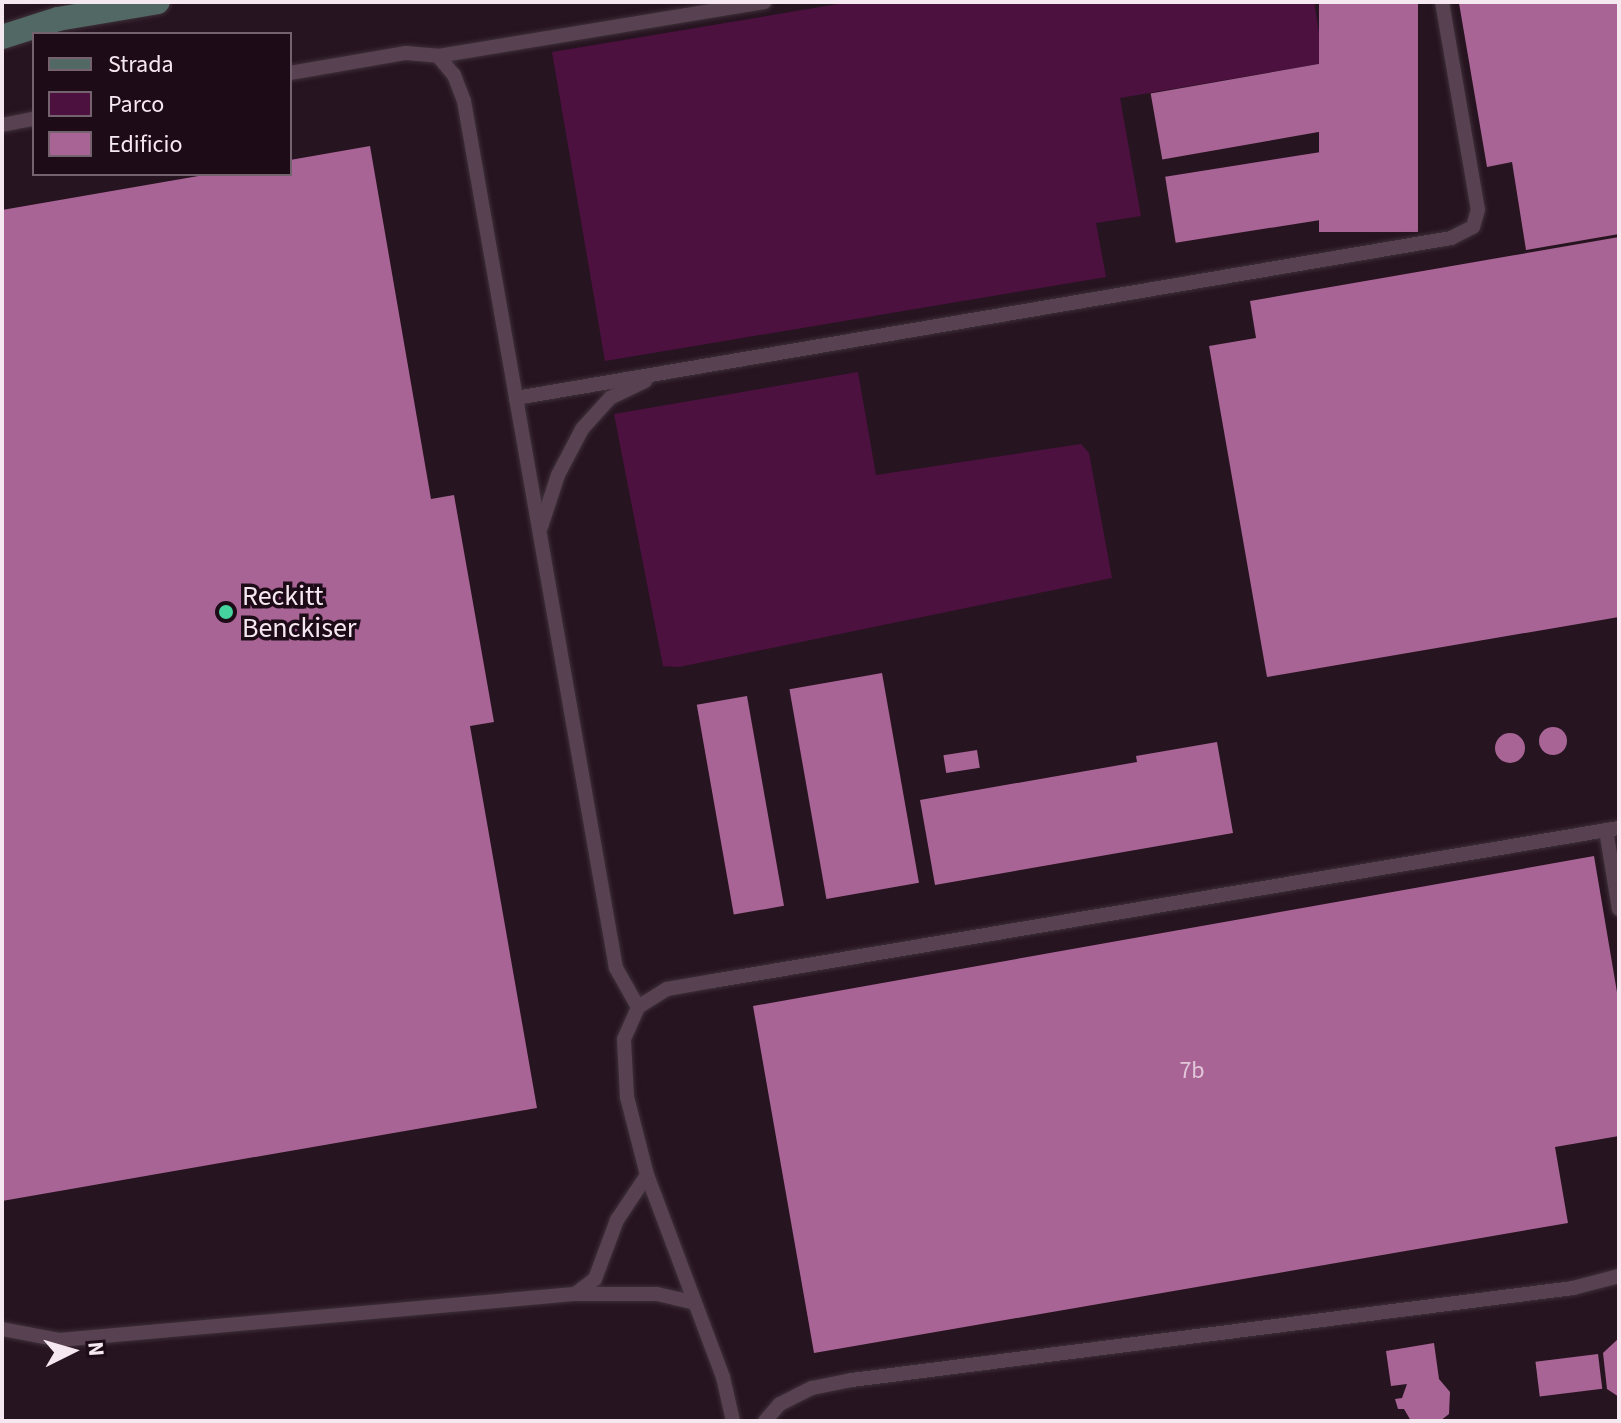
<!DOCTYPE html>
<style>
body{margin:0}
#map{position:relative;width:1621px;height:1423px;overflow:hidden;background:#271421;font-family:"Source Sans 3",sans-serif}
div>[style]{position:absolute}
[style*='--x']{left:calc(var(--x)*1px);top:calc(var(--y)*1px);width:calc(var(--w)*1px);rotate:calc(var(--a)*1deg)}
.green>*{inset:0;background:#4c113f}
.building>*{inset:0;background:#a86494;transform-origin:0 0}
.round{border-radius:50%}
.roads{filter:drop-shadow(0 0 2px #3d3039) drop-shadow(0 0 2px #3d3039)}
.lane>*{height:14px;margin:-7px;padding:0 7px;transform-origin:7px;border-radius:7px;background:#584251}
.secondary>*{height:24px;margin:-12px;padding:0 12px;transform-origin:12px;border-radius:12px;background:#526864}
.dots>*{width:22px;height:22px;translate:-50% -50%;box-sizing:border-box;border:4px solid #1d0b18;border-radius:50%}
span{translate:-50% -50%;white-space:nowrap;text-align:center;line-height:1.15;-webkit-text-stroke:7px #1d0b18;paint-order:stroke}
.number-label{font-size:24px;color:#e2c7da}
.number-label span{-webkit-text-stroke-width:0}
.poi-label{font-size:28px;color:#f6e8f1}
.left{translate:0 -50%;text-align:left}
.frame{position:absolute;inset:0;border:4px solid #f6e8f1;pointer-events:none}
.legend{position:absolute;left:32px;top:32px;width:260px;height:144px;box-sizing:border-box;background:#1d0b18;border:2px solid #74636f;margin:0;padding:10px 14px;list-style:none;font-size:24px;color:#f6e8f1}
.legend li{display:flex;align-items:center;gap:16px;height:40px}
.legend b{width:40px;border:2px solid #74636f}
.north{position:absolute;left:32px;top:1311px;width:80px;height:80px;-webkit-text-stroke:6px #1d0b18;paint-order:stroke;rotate:85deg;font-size:22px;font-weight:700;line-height:32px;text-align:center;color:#f6e8f1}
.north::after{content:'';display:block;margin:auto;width:28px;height:36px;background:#f6e8f1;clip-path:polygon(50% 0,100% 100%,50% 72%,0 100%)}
</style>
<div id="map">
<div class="green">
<div style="clip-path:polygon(850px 2px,1314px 2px,1324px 63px,1120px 98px,1141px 216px,1096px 223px,1106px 277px,605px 361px,552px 52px)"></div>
<div style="clip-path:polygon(858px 372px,876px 475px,1081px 444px,1089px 453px,1112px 578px,679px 667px,663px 666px,614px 414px)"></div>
</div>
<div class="building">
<div style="left:1319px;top:2px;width:99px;height:230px"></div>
<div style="clip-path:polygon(1466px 2px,1619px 2px,1619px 234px,1526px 250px,1512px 162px,1487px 167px,1459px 3px)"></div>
<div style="left:1324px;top:63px;width:67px;height:176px;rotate:80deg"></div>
<div style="clip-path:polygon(370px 146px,431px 499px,454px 495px,494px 722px,470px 726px,537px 1108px,2px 1201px,2px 210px,210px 174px,290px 174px,290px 160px)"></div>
<div style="left:1340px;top:149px;width:67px;height:177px;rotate:81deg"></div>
<div style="clip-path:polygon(1619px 237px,1619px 617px,1267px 677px,1209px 346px,1256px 338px,1250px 301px)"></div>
<div style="left:882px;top:673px;width:213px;height:94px;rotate:80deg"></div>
<div style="left:747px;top:696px;width:213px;height:51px;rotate:80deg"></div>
<div class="round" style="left:1539px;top:727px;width:28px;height:28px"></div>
<div class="round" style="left:1495px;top:733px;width:30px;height:30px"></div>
<div style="clip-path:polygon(1217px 742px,1233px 833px,935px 885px,920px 800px,1137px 762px,1136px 756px)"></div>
<div style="left:977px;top:750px;width:18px;height:34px;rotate:81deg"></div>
<div style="clip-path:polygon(1594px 856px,1619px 1004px,1619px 1136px,1555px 1147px,1568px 1223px,814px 1353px,753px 1006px)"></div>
<div style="clip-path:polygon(1619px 1338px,1619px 1397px,1607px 1389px,1603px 1353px)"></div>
<div style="clip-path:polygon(1434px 1343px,1439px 1379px,1450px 1392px,1449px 1414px,1440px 1421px,1411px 1421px,1404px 1409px,1398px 1409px,1395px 1399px,1402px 1398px,1407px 1384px,1391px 1386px,1386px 1351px)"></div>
<div style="left:1598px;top:1354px;width:35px;height:63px;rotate:83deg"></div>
</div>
<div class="roads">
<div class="lane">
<div style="--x:438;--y:56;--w:331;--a:-9.4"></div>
<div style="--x:290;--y:73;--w:118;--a:-9.8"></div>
<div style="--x:406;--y:53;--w:32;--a:5"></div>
<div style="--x:438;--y:56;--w:25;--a:50"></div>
<div style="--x:454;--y:75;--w:28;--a:69"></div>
<div style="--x:464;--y:101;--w:880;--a:80.06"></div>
<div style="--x:616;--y:968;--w:45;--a:60.6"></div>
<div style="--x:2;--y:125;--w:33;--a:-11"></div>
<div style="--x:516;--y:398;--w:949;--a:-9.71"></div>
<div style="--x:1451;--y:238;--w:25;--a:-27"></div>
<div style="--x:1473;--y:227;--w:18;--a:-74"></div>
<div style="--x:1478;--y:210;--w:211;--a:-99.8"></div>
<div style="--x:541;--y:527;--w:55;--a:-71.9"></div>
<div style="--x:558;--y:475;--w:52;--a:-62.4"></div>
<div style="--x:582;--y:429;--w:42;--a:-47.9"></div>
<div style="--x:610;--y:398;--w:39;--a:-26"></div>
<div style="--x:1606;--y:830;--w:80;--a:80.7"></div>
<div style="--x:575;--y:1294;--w:25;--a:-37"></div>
<div style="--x:595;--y:1279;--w:63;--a:-69.6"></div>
<div style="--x:617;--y:1220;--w:54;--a:-56.3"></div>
<div style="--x:2;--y:1329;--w:58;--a:10.9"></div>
<div style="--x:59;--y:1340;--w:517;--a:-5.1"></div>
<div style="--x:574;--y:1294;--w:83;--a:0"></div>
<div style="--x:657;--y:1294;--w:35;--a:13"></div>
<div style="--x:733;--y:1421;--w:45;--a:-102.8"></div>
<div style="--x:723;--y:1377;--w:216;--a:-110.6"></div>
<div style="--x:647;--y:1175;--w:81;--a:-104.4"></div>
<div style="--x:627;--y:1097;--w:58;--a:-93"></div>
<div style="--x:624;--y:1039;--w:35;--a:-66"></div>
<div style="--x:638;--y:1007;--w:34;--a:-32"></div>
<div style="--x:667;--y:989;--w:47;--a:-9.9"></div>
<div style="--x:713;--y:981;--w:919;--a:-9.59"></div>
<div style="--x:765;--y:1421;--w:23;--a:-49"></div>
<div style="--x:780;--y:1404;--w:36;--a:-27"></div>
<div style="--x:812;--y:1388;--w:41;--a:-11.3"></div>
<div style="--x:852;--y:1380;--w:727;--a:-7.27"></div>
<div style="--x:1573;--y:1288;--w:48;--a:-14.6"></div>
</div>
<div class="secondary">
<div style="--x:2;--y:37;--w:59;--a:-17.8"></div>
<div style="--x:58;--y:19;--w:101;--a:-9.6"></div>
</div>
</div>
<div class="dots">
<div style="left:226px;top:612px;background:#46d49e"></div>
</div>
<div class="number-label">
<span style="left:1192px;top:1071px">7b</span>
</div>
<div class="poi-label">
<span class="left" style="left:242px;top:612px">Reckitt<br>Benckiser</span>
</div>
<div class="frame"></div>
<ul class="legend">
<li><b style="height:10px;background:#526864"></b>Strada</li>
<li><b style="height:22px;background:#4c113f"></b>Parco</li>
<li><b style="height:22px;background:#a86494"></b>Edificio</li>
</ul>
<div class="north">N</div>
</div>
